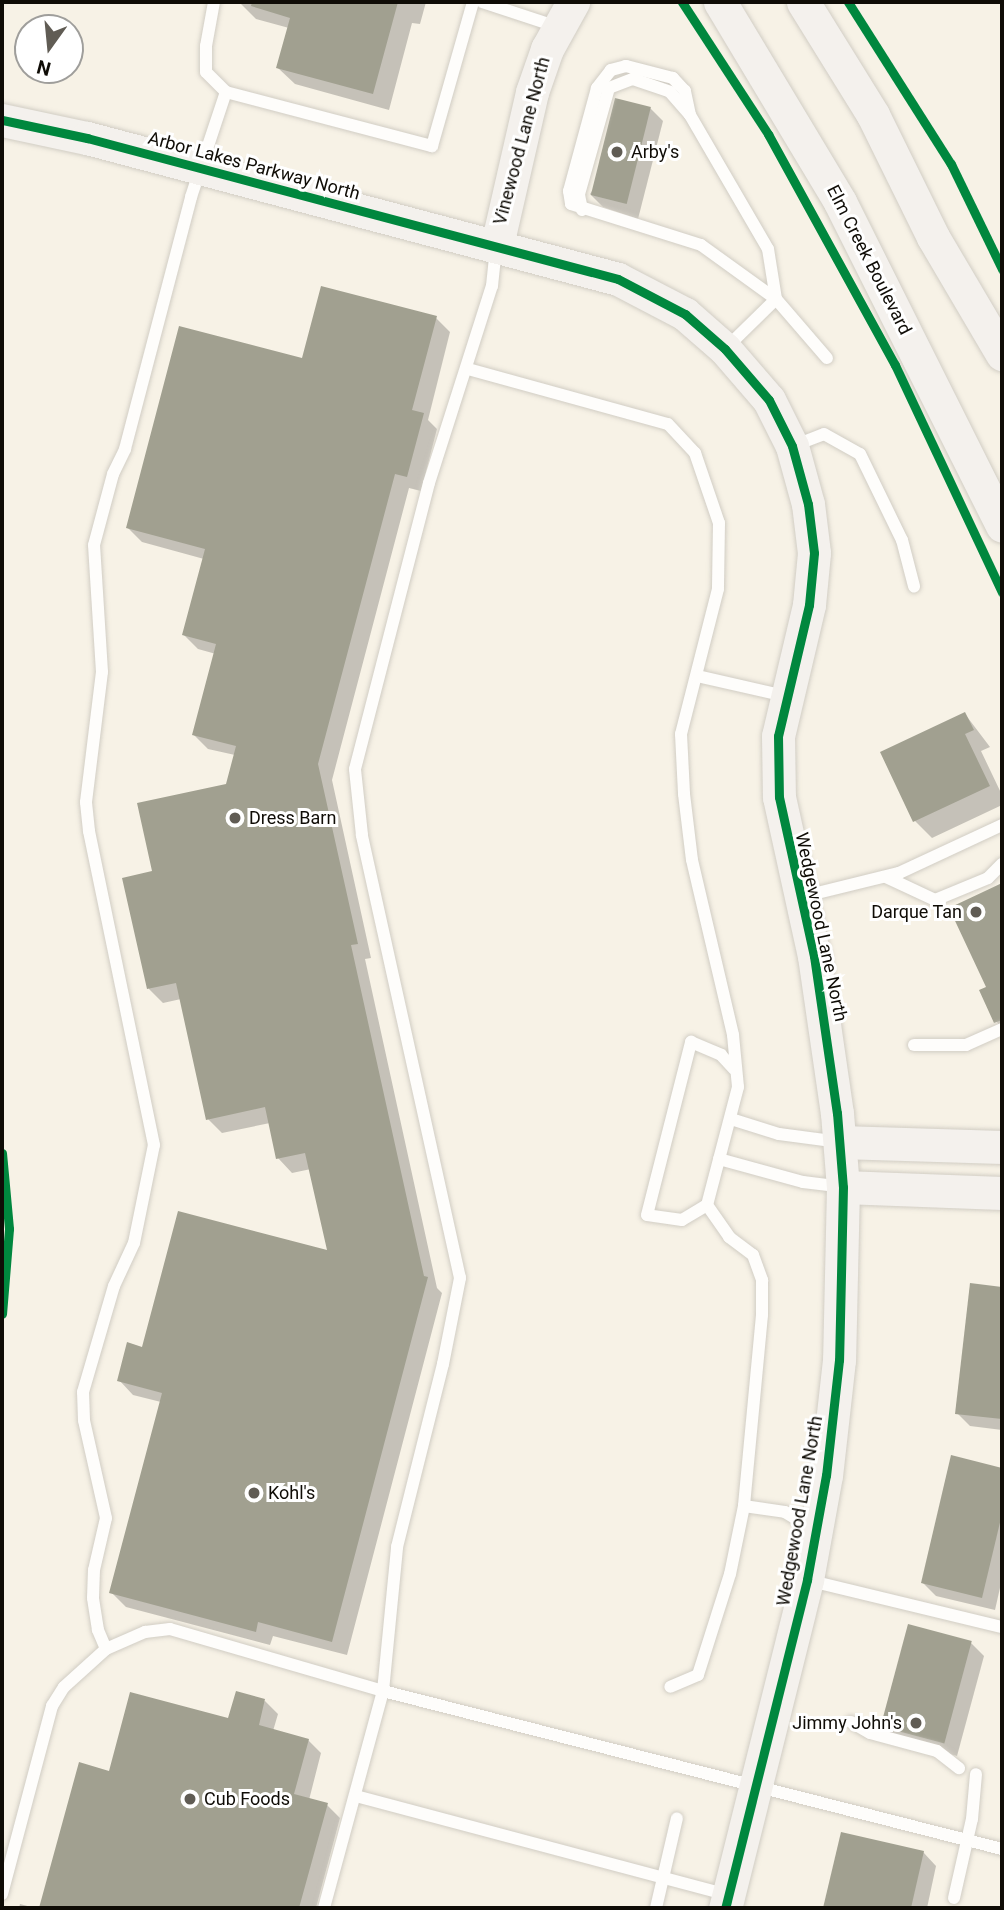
<!DOCTYPE html>
<style>
body{margin:0}
#map{position:relative;width:1004px;height:1910px;overflow:hidden;background:#f7f2e6;font-family:Roboto,sans-serif}
div>[style]{position:absolute}
[style*='--x']{left:calc(var(--x)*1px);top:calc(var(--y)*1px);width:calc(var(--w)*1px);rotate:calc(var(--a)*1deg)}
.shadow>*{inset:0;background:#0003}
.building>*{inset:0;background:#a1a090;transform-origin:0 0}
.roads{filter:drop-shadow(0 0 2px #d1cdc4) drop-shadow(0 0 2px #d1cdc4)}
.lane>*{height:12px;margin:-6px;padding:0 6px;transform-origin:6px;border-radius:6px;background:#fefdfb}
.secondary>*{height:33px;margin:-16.5px;padding:0 16.5px;transform-origin:16.5px;border-radius:16.5px;background:#f4f1ed}
.cycleway>*{height:9px;margin:-4.5px;padding:0 4.5px;transform-origin:4.5px;border-radius:4.5px;background:#00873e}
.dots>*{width:19px;height:19px;translate:-50% -50%;box-sizing:border-box;border:4px solid #fff;border-radius:50%}
span{translate:-50% -50%;white-space:nowrap;text-align:center;line-height:1.15;-webkit-text-stroke:6px #fff;paint-order:stroke}
.street-label{font-size:18px;color:#0f0c06}
.poi-label{font-size:18px;color:#0f0c06}
.left{translate:0 -50%;text-align:left}
.right{translate:-100% -50%;text-align:right}
.frame{position:absolute;inset:0;border:4px solid #0f0c06;pointer-events:none}
.north{position:absolute;left:14px;top:14px;width:70px;height:70px;box-sizing:border-box;background:#fff;border:2px solid #9f9e9b;border-radius:50%;rotate:195deg;font-size:19px;font-weight:700;line-height:28px;text-align:center;color:#0f0c06}
.north::after{content:'';display:block;margin:auto;width:24px;height:32px;background:#605c54;clip-path:polygon(50% 0,100% 100%,50% 72%,0 100%)}
</style>
<div id="map">
<div class="shadow">
<div style="clip-path:polygon(239px 2px,426px 2px,420px 24px,412px 23px,389px 110px,295px 84px,278px 68px,289px 28px,256px 19px)"></div>
<div style="clip-path:polygon(650px 108px,663px 121px,638px 219px,603px 207px,590px 194px)"></div>
<div style="clip-path:polygon(436px 318px,450px 332px,428px 420px,437px 429px,421px 491px,409px 488px,332px 780px,371px 958px,365px 959px,437px 1288px,442px 1293px,347px 1655px,273px 1636px,270px 1645px,126px 1607px,111px 1592px,161px 1402px,133px 1395px,119px 1380px,144px 1349px,329px 1253px,311px 1169px,292px 1173px,278px 1158px,270px 1123px,222px 1133px,208px 1119px,181px 999px,163px 1003px,149px 989px,154px 872px,227px 786px,235px 755px,208px 749px,193px 734px,216px 654px,198px 649px,184px 635px,204px 559px,142px 542px,128px 528px,303px 360px)"></div>
<div style="clip-path:polygon(965px 714px,990px 747px,981px 751px,1002px 795px,1002px 805px,932px 838px,915px 821px)"></div>
<div style="clip-path:polygon(1002px 885px,1002px 1028px,996px 1021px,988px 988px,951px 909px)"></div>
<div style="clip-path:polygon(971px 1285px,1002px 1288px,1002px 1430px,970px 1426px,957px 1413px)"></div>
<div style="clip-path:polygon(953px 1458px,1002px 1469px,1002px 1579px,995px 1610px,936px 1596px,923px 1583px)"></div>
<div style="clip-path:polygon(971px 1643px,984px 1656px,957px 1756px,896px 1739px,883px 1726px)"></div>
<div style="clip-path:polygon(265px 1701px,278px 1714px,273px 1731px,308px 1740px,321px 1753px,309px 1800px,327px 1805px,340px 1818px,316px 1908px,41px 1908px,80px 1764px,110px 1773px)"></div>
<div style="clip-path:polygon(842px 1834px,923px 1852px,936px 1866px,927px 1908px,825px 1908px)"></div>
<div style="clip-path:polygon(20px 1904px,35px 1908px,19px 1908px)"></div>
</div>
<div class="building">
<div style="clip-path:polygon(252px 2px,398px 2px,373px 94px,276px 68px,290px 18px,251px 6px)"></div>
<div style="left:615px;top:98px;width:37px;height:100px;rotate:14deg"></div>
<div style="clip-path:polygon(321px 286px,437px 316px,412px 410px,424px 413px,407px 477px,395px 474px,318px 764px,358px 944px,351px 945px,424px 1276px,428px 1277px,332px 1642px,258px 1622px,256px 1632px,109px 1593px,162px 1393px,117px 1381px,127px 1342px,142px 1347px,178px 1211px,327px 1250px,305px 1153px,276px 1159px,265px 1107px,206px 1120px,176px 983px,147px 989px,122px 878px,152px 871px,137px 803px,226px 784px,236px 746px,192px 735px,216px 644px,182px 635px,205px 549px,126px 528px,179px 326px,302px 358px)"></div>
<div style="clip-path:polygon(965px 712px,974px 730px,965px 734px,990px 786px,913px 822px,880px 752px)"></div>
<div style="clip-path:polygon(1002px 883px,1002px 1020px,994px 1023px,979px 990px,986px 987px,949px 908px)"></div>
<div style="clip-path:polygon(970px 1283px,1002px 1287px,1002px 1419px,955px 1414px)"></div>
<div style="clip-path:polygon(951px 1455px,1002px 1468px,1002px 1514px,982px 1598px,921px 1583px)"></div>
<div style="left:908px;top:1624px;width:66px;height:106px;rotate:15deg"></div>
<div style="clip-path:polygon(236px 1691px,265px 1699px,259px 1725px,309px 1739px,294px 1794px,328px 1803px,299px 1908px,39px 1908px,79px 1762px,109px 1771px,130px 1692px,228px 1718px)"></div>
<div style="clip-path:polygon(841px 1832px,924px 1851px,911px 1908px,823px 1908px)"></div>
</div>
<div class="roads">
<div class="lane">
<div style="--x:482;--y:2;--w:80;--a:18.2"></div>
<div style="--x:226;--y:92;--w:213;--a:14.7"></div>
<div style="--x:432;--y:146;--w:150;--a:-74.1"></div>
<div style="--x:690;--y:115;--w:25;--a:-102"></div>
<div style="--x:685;--y:91;--w:18;--a:-133"></div>
<div style="--x:673;--y:78;--w:49;--a:-165.7"></div>
<div style="--x:626;--y:66;--w:16;--a:165"></div>
<div style="--x:611;--y:70;--w:23;--a:128"></div>
<div style="--x:597;--y:88;--w:107;--a:105.2"></div>
<div style="--x:569;--y:191;--w:13;--a:81"></div>
<div style="--x:571;--y:204;--w:136;--a:17.5"></div>
<div style="--x:701;--y:245;--w:92;--a:35.8"></div>
<div style="--x:776;--y:299;--w:78;--a:49.2"></div>
<div style="--x:582;--y:210;--w:16;--a:-101"></div>
<div style="--x:579;--y:194;--w:110;--a:-74.2"></div>
<div style="--x:609;--y:88;--w:26;--a:-21"></div>
<div style="--x:633;--y:79;--w:39;--a:19"></div>
<div style="--x:670;--y:92;--w:30;--a:49"></div>
<div style="--x:690;--y:115;--w:155;--a:59.8"></div>
<div style="--x:768;--y:249;--w:51;--a:80.9"></div>
<div style="--x:776;--y:299;--w:71;--a:135.6"></div>
<div style="--x:468;--y:369;--w:207;--a:15.4"></div>
<div style="--x:668;--y:424;--w:40;--a:47"></div>
<div style="--x:695;--y:453;--w:74;--a:71.1"></div>
<div style="--x:719;--y:523;--w:66;--a:90.9"></div>
<div style="--x:718;--y:589;--w:150;--a:104.3"></div>
<div style="--x:681;--y:734;--w:60;--a:87.1"></div>
<div style="--x:684;--y:794;--w:66;--a:83.1"></div>
<div style="--x:692;--y:860;--w:180;--a:76.8"></div>
<div style="--x:733;--y:1035;--w:52;--a:84.5"></div>
<div style="--x:738;--y:1087;--w:122;--a:104.7"></div>
<div style="--x:707;--y:1205;--w:39;--a:55"></div>
<div style="--x:729;--y:1237;--w:30;--a:37"></div>
<div style="--x:753;--y:1255;--w:27;--a:70"></div>
<div style="--x:762;--y:1280;--w:35;--a:90"></div>
<div style="--x:762;--y:1315;--w:192;--a:95.4"></div>
<div style="--x:744;--y:1506;--w:69;--a:101.6"></div>
<div style="--x:730;--y:1574;--w:106;--a:107.6"></div>
<div style="--x:698;--y:1675;--w:30;--a:157"></div>
<div style="--x:793;--y:446;--w:33;--a:-21"></div>
<div style="--x:824;--y:434;--w:41;--a:29.1"></div>
<div style="--x:860;--y:454;--w:96;--a:64"></div>
<div style="--x:902;--y:540;--w:48;--a:75.4"></div>
<div style="--x:697;--y:676;--w:90;--a:12.8"></div>
<div style="--x:886;--y:877;--w:54;--a:25.1"></div>
<div style="--x:935;--y:900;--w:57;--a:-22.5"></div>
<div style="--x:988;--y:878;--w:20;--a:-45"></div>
<div style="--x:801;--y:897;--w:101;--a:-13.8"></div>
<div style="--x:899;--y:873;--w:114;--a:-25"></div>
<div style="--x:914;--y:1045;--w:52;--a:0"></div>
<div style="--x:966;--y:1045;--w:39;--a:-24"></div>
<div style="--x:731;--y:1119;--w:50;--a:17.4"></div>
<div style="--x:779;--y:1134;--w:61;--a:7.6"></div>
<div style="--x:719;--y:1159;--w:87;--a:15.3"></div>
<div style="--x:803;--y:1182;--w:38;--a:7"></div>
<div style="--x:707;--y:1205;--w:29;--a:149"></div>
<div style="--x:682;--y:1220;--w:35;--a:-172"></div>
<div style="--x:647;--y:1215;--w:179;--a:-75.7"></div>
<div style="--x:691;--y:1042;--w:33;--a:23"></div>
<div style="--x:721;--y:1055;--w:19;--a:47"></div>
<div style="--x:744;--y:1506;--w:41;--a:8.3"></div>
<div style="--x:785;--y:1512;--w:33;--a:31"></div>
<div style="--x:807;--y:1580;--w:201;--a:13.6"></div>
<div style="--x:106;--y:1649;--w:21;--a:-113"></div>
<div style="--x:98;--y:1630;--w:32;--a:-99"></div>
<div style="--x:93;--y:1598;--w:28;--a:-88"></div>
<div style="--x:94;--y:1570;--w:53;--a:-77"></div>
<div style="--x:106;--y:1518;--w:100;--a:-102.7"></div>
<div style="--x:84;--y:1420;--w:28;--a:-92"></div>
<div style="--x:83;--y:1392;--w:110;--a:-73.7"></div>
<div style="--x:114;--y:1286;--w:47;--a:-65.1"></div>
<div style="--x:134;--y:1243;--w:100;--a:-78.5"></div>
<div style="--x:154;--y:1145;--w:321;--a:-101.7"></div>
<div style="--x:89;--y:831;--w:29;--a:-96"></div>
<div style="--x:86;--y:802;--w:131;--a:-83"></div>
<div style="--x:102;--y:672;--w:127;--a:-93.6"></div>
<div style="--x:94;--y:545;--w:73;--a:-75"></div>
<div style="--x:113;--y:474;--w:28;--a:-64"></div>
<div style="--x:125;--y:449;--w:260;--a:-75.3"></div>
<div style="--x:191;--y:197;--w:111;--a:-71.6"></div>
<div style="--x:226;--y:92;--w:28;--a:-135"></div>
<div style="--x:206;--y:72;--w:26;--a:-90"></div>
<div style="--x:206;--y:46;--w:45;--a:-79.7"></div>
<div style="--x:851;--y:1722;--w:22;--a:30"></div>
<div style="--x:870;--y:1733;--w:69;--a:15"></div>
<div style="--x:937;--y:1751;--w:28;--a:38"></div>
<div style="--x:356;--y:1796;--w:385;--a:14.9"></div>
<div style="--x:2;--y:1894;--w:195;--a:-75.1"></div>
<div style="--x:52;--y:1706;--w:22;--a:-58"></div>
<div style="--x:64;--y:1687;--w:57;--a:-42.1"></div>
<div style="--x:106;--y:1649;--w:43;--a:-23.6"></div>
<div style="--x:145;--y:1632;--w:25;--a:-7"></div>
<div style="--x:170;--y:1629;--w:222;--a:16.2"></div>
<div style="--x:383;--y:1691;--w:639;--a:14.32"></div>
<div style="--x:954;--y:1898;--w:81;--a:-77.2"></div>
<div style="--x:972;--y:1819;--w:45;--a:-84.9"></div>
<div style="--x:324;--y:1908;--w:225;--a:-74.8"></div>
<div style="--x:383;--y:1691;--w:145;--a:-84.4"></div>
<div style="--x:397;--y:1547;--w:189;--a:-75.9"></div>
<div style="--x:443;--y:1364;--w:88;--a:-78.8"></div>
<div style="--x:460;--y:1278;--w:454;--a:-102.5"></div>
<div style="--x:362;--y:835;--w:66;--a:-96.1"></div>
<div style="--x:355;--y:769;--w:295;--a:-75.5"></div>
<div style="--x:429;--y:483;--w:207;--a:-72.3"></div>
<div style="--x:492;--y:286;--w:38;--a:-84"></div>
<div style="--x:656;--y:1908;--w:92;--a:-76.9"></div>
</div>
<div class="secondary">
<div style="--x:720;--y:2;--w:233;--a:59"></div>
<div style="--x:840;--y:202;--w:362;--a:63.4"></div>
<div style="--x:803;--y:2;--w:133;--a:58.2"></div>
<div style="--x:873;--y:115;--w:136;--a:63.8"></div>
<div style="--x:933;--y:237;--w:136;--a:59.5"></div>
<div style="--x:2;--y:120;--w:87;--a:12"></div>
<div style="--x:87;--y:138;--w:549;--a:14.87"></div>
<div style="--x:618;--y:279;--w:76;--a:27.6"></div>
<div style="--x:685;--y:314;--w:53;--a:41.2"></div>
<div style="--x:725;--y:349;--w:67;--a:49.2"></div>
<div style="--x:769;--y:400;--w:51;--a:63.4"></div>
<div style="--x:792;--y:446;--w:60;--a:74.6"></div>
<div style="--x:808;--y:504;--w:49;--a:83"></div>
<div style="--x:814;--y:553;--w:52;--a:95.5"></div>
<div style="--x:809;--y:605;--w:135;--a:103.3"></div>
<div style="--x:778;--y:736;--w:61;--a:89.1"></div>
<div style="--x:779;--y:797;--w:163;--a:77.6"></div>
<div style="--x:814;--y:956;--w:159;--a:81.7"></div>
<div style="--x:837;--y:1113;--w:74;--a:85.4"></div>
<div style="--x:843;--y:1187;--w:173;--a:91.3"></div>
<div style="--x:839;--y:1360;--w:116;--a:96.4"></div>
<div style="--x:826;--y:1475;--w:107;--a:100.3"></div>
<div style="--x:807;--y:1580;--w:338;--a:104"></div>
<div style="--x:497;--y:245;--w:157;--a:-77.1"></div>
<div style="--x:532;--y:92;--w:46;--a:-70.8"></div>
<div style="--x:547;--y:49;--w:54;--a:-61"></div>
<div style="--x:840;--y:1142;--w:162;--a:1.8"></div>
<div style="--x:843;--y:1187;--w:159;--a:2.2"></div>
</div>
</div>
<div class="cycleway">
<div style="--x:682;--y:2;--w:158;--a:56.9"></div>
<div style="--x:768;--y:134;--w:264;--a:61.2"></div>
<div style="--x:895;--y:365;--w:251;--a:64.8"></div>
<div style="--x:848;--y:2;--w:192;--a:57.6"></div>
<div style="--x:951;--y:164;--w:117;--a:64.1"></div>
<div style="--x:2;--y:120;--w:87;--a:12"></div>
<div style="--x:87;--y:138;--w:549;--a:14.87"></div>
<div style="--x:618;--y:279;--w:76;--a:27.6"></div>
<div style="--x:685;--y:314;--w:53;--a:41.2"></div>
<div style="--x:725;--y:349;--w:67;--a:49.2"></div>
<div style="--x:769;--y:400;--w:51;--a:63.4"></div>
<div style="--x:792;--y:446;--w:60;--a:74.6"></div>
<div style="--x:808;--y:504;--w:49;--a:83"></div>
<div style="--x:814;--y:553;--w:52;--a:95.5"></div>
<div style="--x:809;--y:605;--w:135;--a:103.3"></div>
<div style="--x:778;--y:736;--w:61;--a:89.1"></div>
<div style="--x:779;--y:797;--w:163;--a:77.6"></div>
<div style="--x:814;--y:956;--w:159;--a:81.7"></div>
<div style="--x:837;--y:1113;--w:74;--a:85.4"></div>
<div style="--x:843;--y:1187;--w:173;--a:91.3"></div>
<div style="--x:839;--y:1360;--w:116;--a:96.4"></div>
<div style="--x:826;--y:1475;--w:107;--a:100.3"></div>
<div style="--x:807;--y:1580;--w:338;--a:104"></div>
<div style="--x:2;--y:1153;--w:76;--a:84.7"></div>
<div style="--x:9;--y:1229;--w:85;--a:94.7"></div>
</div>
<div class="dots">
<div style="left:617px;top:152px;background:#605c54"></div>
<div style="left:235px;top:818px;background:#605c54"></div>
<div style="left:976px;top:912px;background:#605c54"></div>
<div style="left:254px;top:1493px;background:#605c54"></div>
<div style="left:916px;top:1723px;background:#605c54"></div>
<div style="left:190px;top:1799px;background:#605c54"></div>
</div>
<div class="street-label">
<span style="left:522px;top:141px;rotate:-75deg">Vinewood Lane North</span>
<span style="left:254px;top:166px;rotate:15deg">Arbor Lakes Parkway North</span>
<span style="left:869px;top:260px;rotate:63deg">Elm Creek Boulevard</span>
<span style="left:821px;top:927px;rotate:78deg">Wedgewood Lane North</span>
<span style="left:800px;top:1511px;rotate:-80deg">Wedgewood Lane North</span>
</div>
<div class="poi-label">
<span class="left" style="left:631px;top:152px">Arby's</span>
<span class="left" style="left:249px;top:818px">Dress Barn</span>
<span class="right" style="left:962px;top:912px">Darque Tan</span>
<span class="left" style="left:268px;top:1493px">Kohl's</span>
<span class="right" style="left:902px;top:1723px">Jimmy John's</span>
<span class="left" style="left:204px;top:1799px">Cub Foods</span>
</div>
<div class="frame"></div>
<div class="north">N</div>
</div>
